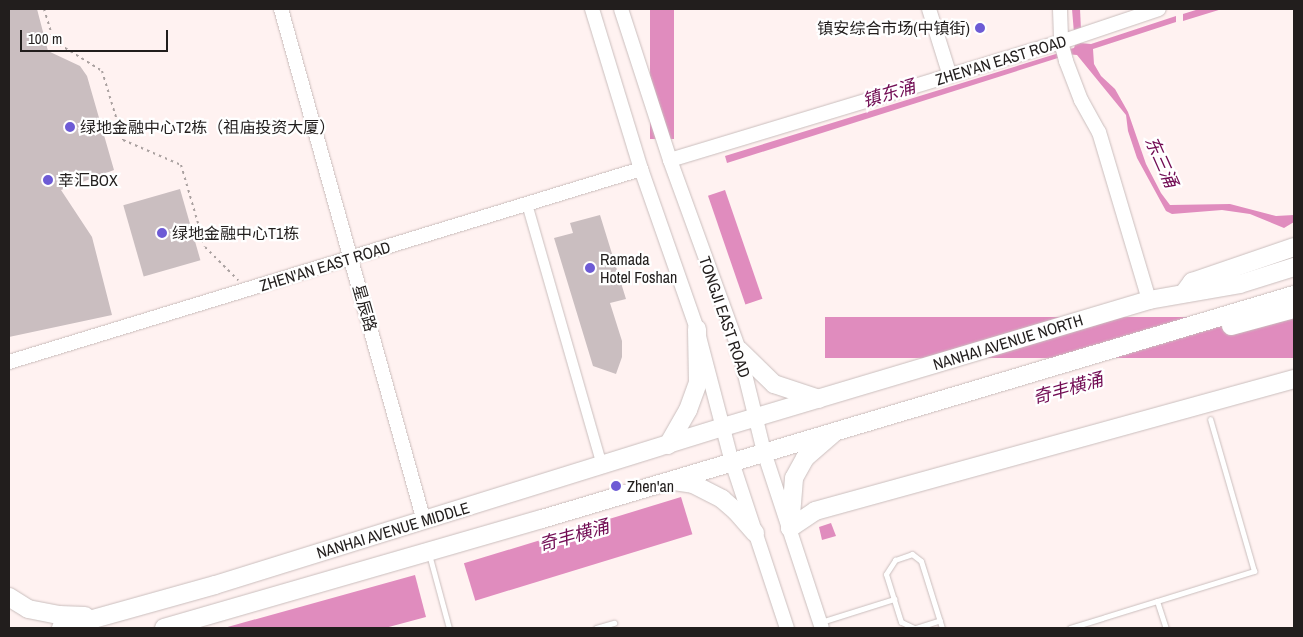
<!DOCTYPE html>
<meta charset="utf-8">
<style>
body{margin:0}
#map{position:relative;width:1303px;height:637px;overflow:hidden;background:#fff2f1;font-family:"Archivo Narrow","Noto Sans SC",sans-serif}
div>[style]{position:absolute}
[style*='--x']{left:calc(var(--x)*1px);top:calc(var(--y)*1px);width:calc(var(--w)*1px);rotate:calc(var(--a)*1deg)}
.water>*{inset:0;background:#e08cbe;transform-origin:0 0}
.building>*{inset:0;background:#cabec0;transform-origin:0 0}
.path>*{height:2px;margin-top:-1px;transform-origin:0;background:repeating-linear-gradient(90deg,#aaa1a0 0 2.5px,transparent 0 6.5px)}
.roads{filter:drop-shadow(0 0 1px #cabebd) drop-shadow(0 0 1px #cabebd)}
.lane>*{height:5px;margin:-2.5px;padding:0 2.5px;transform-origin:2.5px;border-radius:2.5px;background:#fff}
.street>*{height:10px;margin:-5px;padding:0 5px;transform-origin:5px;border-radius:5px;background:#fff}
.secondary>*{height:14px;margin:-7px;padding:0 7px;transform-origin:7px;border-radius:7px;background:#fff}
.highway>*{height:18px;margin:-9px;padding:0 9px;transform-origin:9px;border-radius:9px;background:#fff}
.dots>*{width:14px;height:14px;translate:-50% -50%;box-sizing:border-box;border:2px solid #fff;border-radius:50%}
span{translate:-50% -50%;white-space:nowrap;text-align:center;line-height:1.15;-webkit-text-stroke:4.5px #fff;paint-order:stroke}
.poi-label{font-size:16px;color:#221e1d}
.right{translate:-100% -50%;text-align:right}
.left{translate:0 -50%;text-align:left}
.street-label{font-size:16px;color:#221e1d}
.water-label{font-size:18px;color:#710b53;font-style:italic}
.frame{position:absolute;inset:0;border:10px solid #221e1d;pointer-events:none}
.scale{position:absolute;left:20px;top:30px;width:148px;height:22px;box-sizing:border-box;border:2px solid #221e1d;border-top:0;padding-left:6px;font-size:15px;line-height:18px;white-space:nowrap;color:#221e1d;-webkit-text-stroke:4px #fff;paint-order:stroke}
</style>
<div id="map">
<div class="water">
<div style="left:650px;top:9px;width:24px;height:130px"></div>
<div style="clip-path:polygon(1072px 9px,1080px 9px,1081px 30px,1074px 33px)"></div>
<div style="clip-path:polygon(1199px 9px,1222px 9px,1183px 21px,1183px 14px)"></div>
<div style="clip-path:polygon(1176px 16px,1176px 22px,1093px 49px,1094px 64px,1101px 76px,1115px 89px,1128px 112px,1146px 164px,1161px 193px,1170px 205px,1230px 204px,1276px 216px,1294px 215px,1294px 222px,1284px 228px,1250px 214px,1222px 210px,1172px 214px,1166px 211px,1137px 158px,1128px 131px,1126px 115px,1077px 55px,1066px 54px,1065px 50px,1074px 48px,1075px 45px,1080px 43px,1091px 44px)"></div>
<div style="clip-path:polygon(1059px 53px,1061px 57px,727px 163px,725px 156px)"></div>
<div style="left:725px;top:190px;width:115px;height:18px;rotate:71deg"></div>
<div style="left:1294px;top:317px;width:41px;height:469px;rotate:90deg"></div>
<div style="left:681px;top:497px;width:39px;height:227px;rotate:73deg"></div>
<div style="clip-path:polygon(831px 523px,836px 536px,822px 540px,819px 527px)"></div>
<div style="clip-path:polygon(415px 575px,426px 617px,385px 628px,224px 628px)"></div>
</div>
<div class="building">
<div style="clip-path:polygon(9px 9px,37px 9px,48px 51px,80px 66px,87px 76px,114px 170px,61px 190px,92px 237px,112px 315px,9px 337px)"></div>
<div style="left:180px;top:189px;width:74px;height:59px;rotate:74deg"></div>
<div style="clip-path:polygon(600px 215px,626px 299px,610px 303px,622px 341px,622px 357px,616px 374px,593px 366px,554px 238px,573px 233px,570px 223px)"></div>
</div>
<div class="path">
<div style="--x:44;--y:9;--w:34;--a:73"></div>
<div style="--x:54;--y:41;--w:57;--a:32"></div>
<div style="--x:102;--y:71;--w:72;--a:73.1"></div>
<div style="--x:123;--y:140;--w:63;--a:23.3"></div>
<div style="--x:181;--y:165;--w:85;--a:73.7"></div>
<div style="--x:205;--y:247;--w:47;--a:45"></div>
</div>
<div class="roads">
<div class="lane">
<div style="--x:429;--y:554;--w:77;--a:74.9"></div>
<div style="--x:1157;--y:601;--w:28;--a:72"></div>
<div style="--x:821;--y:622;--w:77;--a:-17.5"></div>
<div style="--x:596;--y:628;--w:19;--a:-16"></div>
<div style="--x:914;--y:628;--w:14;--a:-155"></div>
<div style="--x:901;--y:622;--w:50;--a:-107.4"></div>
<div style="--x:886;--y:574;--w:17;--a:-57"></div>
<div style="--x:895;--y:560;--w:18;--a:-19"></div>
<div style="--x:912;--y:554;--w:11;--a:38"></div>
<div style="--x:921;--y:561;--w:70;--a:72.6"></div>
<div style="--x:916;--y:628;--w:25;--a:-18"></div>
<div style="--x:1070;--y:628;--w:193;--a:-17.2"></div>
<div style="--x:1254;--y:571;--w:158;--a:-106.1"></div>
</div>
<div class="street">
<div style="--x:527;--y:204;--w:273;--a:74"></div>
</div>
<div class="secondary">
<div style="--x:281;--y:9;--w:532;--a:74.4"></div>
<div style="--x:592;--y:9;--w:167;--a:73"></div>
<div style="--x:641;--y:169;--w:170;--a:70.7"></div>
<div style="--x:697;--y:329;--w:138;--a:75.3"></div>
<div style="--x:732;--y:462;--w:175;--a:71.7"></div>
<div style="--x:621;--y:9;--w:159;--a:72"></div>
<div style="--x:670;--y:160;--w:202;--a:70"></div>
<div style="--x:739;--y:350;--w:105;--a:76.2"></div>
<div style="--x:764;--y:452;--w:185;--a:71.8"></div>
<div style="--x:929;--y:9;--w:70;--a:72.6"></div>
<div style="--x:1060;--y:9;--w:33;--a:88"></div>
<div style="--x:1061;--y:42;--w:20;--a:75"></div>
<div style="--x:1066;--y:61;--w:42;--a:69"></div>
<div style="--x:1081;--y:100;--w:37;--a:61"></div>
<div style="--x:1099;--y:132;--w:175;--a:73.4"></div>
<div style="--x:670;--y:160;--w:408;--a:-16.8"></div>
<div style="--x:1061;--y:42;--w:103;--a:-18.6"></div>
<div style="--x:9;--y:362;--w:661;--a:-16.98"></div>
</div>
<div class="highway">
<div style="--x:1184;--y:293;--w:14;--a:-54"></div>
<div style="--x:1192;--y:282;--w:108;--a:-18.9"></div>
<div style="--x:1231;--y:326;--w:65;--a:-15.1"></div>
<div style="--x:739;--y:350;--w:49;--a:44.2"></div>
<div style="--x:774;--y:384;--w:47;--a:18.4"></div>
<div style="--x:668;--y:445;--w:40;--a:-60.3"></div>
<div style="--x:688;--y:410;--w:30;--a:-70"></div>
<div style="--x:698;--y:382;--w:53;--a:-91.1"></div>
<div style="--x:674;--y:481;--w:19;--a:9"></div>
<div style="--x:693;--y:484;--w:33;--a:27"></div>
<div style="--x:722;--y:499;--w:18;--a:41"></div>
<div style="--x:736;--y:511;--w:29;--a:49"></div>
<div style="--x:790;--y:528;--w:30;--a:-34"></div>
<div style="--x:815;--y:511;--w:497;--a:-15.4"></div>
<div style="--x:790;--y:528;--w:50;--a:-85.4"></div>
<div style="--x:794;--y:478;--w:23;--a:-61"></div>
<div style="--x:805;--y:458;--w:37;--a:-41"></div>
<div style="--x:9;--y:597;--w:22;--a:32"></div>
<div style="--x:28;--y:609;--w:32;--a:11"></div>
<div style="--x:59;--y:615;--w:26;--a:2"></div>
<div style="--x:61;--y:628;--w:160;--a:-15.6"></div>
<div style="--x:215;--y:585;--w:532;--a:-17.28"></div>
<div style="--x:723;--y:427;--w:445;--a:-16.6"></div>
<div style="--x:1149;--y:300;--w:92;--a:-10"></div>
<div style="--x:1240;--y:284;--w:57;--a:-17.5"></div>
<div style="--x:164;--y:628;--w:393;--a:-16.1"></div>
<div style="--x:542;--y:519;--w:785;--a:-16.59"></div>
</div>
</div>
<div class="dots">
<div style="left:980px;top:28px;background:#6d5bd5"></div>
<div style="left:70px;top:127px;background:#6d5bd5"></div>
<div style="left:48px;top:180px;background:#6d5bd5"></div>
<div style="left:162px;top:233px;background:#6d5bd5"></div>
<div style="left:590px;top:268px;background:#6d5bd5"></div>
<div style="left:616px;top:486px;background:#6d5bd5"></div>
</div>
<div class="poi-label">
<span class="right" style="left:970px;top:28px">镇安综合市场(中镇街)</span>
<span class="left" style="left:80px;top:127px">绿地金融中心T2栋（祖庙投资大厦）</span>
<span class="left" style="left:58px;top:180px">幸汇BOX</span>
<span class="left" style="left:172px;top:233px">绿地金融中心T1栋</span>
<span class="left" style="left:600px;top:268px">Ramada<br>Hotel Foshan</span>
<span class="left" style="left:627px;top:486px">Zhen'an</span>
</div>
<div class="street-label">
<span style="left:1001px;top:60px;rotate:-17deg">ZHEN'AN EAST ROAD</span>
<span style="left:325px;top:266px;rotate:-17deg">ZHEN'AN EAST ROAD</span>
<span style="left:365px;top:308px;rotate:74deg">星辰路</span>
<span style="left:725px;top:317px;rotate:71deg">TONGJI EAST ROAD</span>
<span style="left:1008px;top:342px;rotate:-17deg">NANHAI AVENUE NORTH</span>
<span style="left:393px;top:530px;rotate:-17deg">NANHAI AVENUE MIDDLE</span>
</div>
<div class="water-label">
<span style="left:889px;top:94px;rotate:-17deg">镇东涌</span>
<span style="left:1161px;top:162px;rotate:66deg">东三涌</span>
<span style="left:1068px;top:389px;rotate:-16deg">奇丰横涌</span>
<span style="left:574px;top:536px;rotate:-16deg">奇丰横涌</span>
</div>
<div class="frame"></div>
<div class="scale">100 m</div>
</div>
